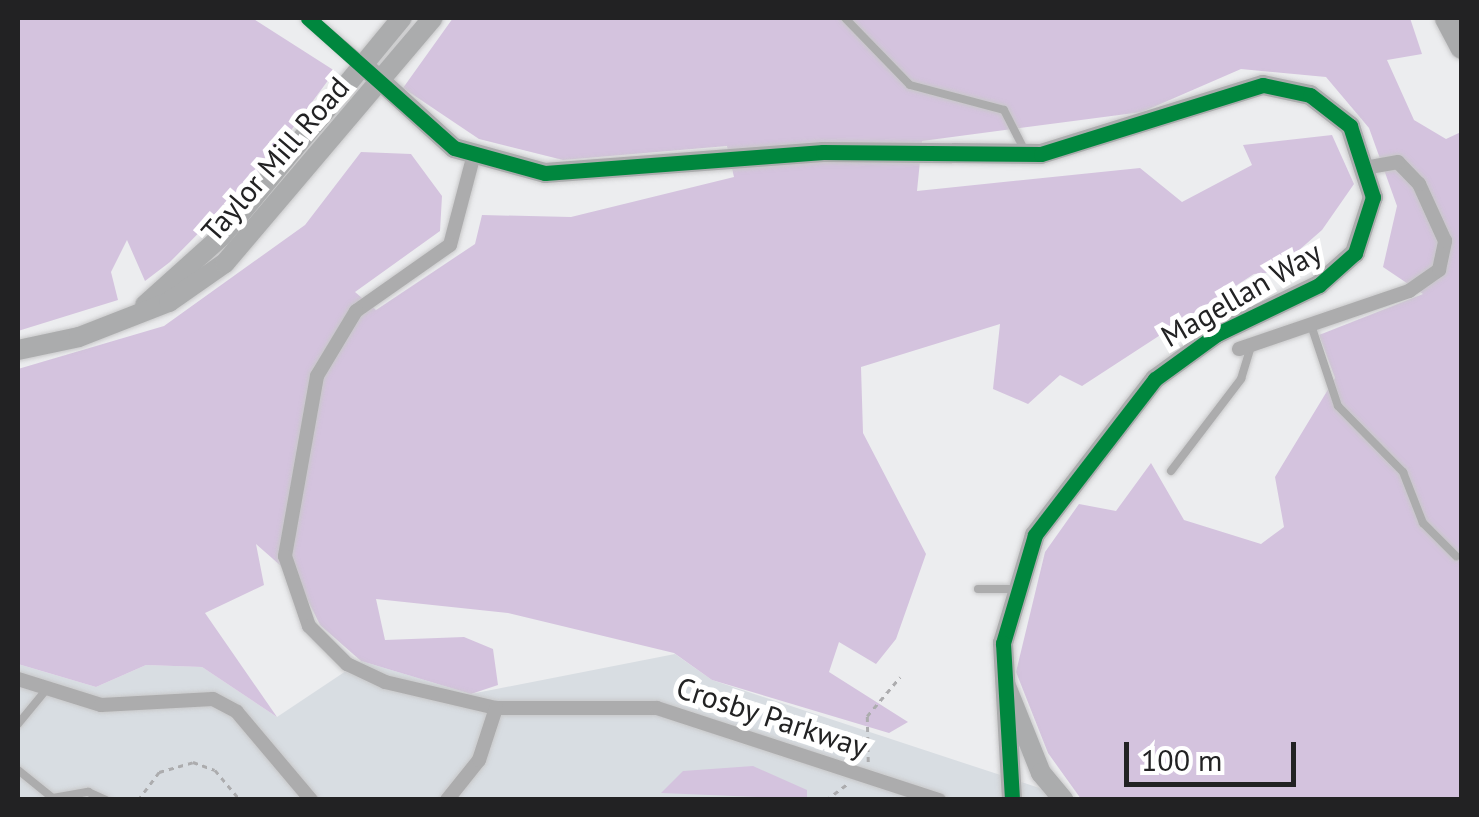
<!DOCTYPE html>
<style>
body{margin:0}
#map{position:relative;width:1479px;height:817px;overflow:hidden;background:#ecedef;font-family:"PT Sans",sans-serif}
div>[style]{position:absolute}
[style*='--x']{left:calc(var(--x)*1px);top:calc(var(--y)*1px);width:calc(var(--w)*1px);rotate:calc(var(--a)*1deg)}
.built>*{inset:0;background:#d8dde2}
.forest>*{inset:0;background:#d4c3de}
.path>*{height:2.5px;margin-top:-1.25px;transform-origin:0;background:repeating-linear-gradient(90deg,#acacae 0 5px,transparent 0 10px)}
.roads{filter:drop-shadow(0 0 2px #c8c8c9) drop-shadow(0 0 2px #c8c8c9)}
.lane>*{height:8px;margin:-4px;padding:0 4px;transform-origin:4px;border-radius:4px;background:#acacad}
.street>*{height:14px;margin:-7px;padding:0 7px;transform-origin:7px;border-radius:7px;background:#acacad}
.secondary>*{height:20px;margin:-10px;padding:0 10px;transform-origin:10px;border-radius:10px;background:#abacad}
.highway>*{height:25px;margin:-12.5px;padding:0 12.5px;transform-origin:12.5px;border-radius:12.5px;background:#a9aaab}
.cycleway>*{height:15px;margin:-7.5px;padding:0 7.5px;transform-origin:7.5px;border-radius:7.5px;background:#00873e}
span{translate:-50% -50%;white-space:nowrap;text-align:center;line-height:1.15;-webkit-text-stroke:10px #fff;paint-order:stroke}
.street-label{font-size:30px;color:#222223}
.frame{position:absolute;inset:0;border:20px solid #222223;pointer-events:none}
.scale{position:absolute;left:1124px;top:742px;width:172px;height:45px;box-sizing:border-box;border:5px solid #222223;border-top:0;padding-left:12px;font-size:30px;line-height:35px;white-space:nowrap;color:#222223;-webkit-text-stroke:8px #fff;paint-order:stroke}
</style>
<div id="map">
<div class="built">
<div style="clip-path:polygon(675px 654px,712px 680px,1073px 799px,18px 799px,18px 664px,96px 687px,146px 665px,202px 667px,277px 717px,361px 661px,471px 694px)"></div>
</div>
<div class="forest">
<div style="clip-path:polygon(18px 18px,252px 18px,335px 71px,264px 167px,170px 262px,145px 281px,127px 240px,111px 272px,118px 300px,18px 331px)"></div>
<div style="clip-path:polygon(453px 18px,1410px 18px,1422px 54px,1387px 60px,1414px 120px,1446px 139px,1461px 132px,1461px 799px,1081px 799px,1048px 753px,1016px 672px,1045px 552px,1079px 504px,1116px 511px,1151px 463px,1184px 520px,1261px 544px,1284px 527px,1275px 477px,1335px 378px,1319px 335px,1423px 294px,1383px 267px,1397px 206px,1369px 128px,1326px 77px,1241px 69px,1142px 112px,922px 141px,917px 191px,1140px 168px,1182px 202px,1252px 165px,1243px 145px,1332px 135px,1354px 184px,1322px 230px,1274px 272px,1254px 274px,1082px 386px,1060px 375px,1028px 404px,993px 389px,1000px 324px,861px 367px,863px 433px,926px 554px,896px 639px,876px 664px,839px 642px,829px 672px,908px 722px,889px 733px,712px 680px,674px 653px,508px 613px,376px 599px,385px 640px,464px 637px,493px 649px,498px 685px,471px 694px,361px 661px,320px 625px,298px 581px,256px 544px,264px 585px,205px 613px,277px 717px,202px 667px,146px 665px,96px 687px,18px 664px,18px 369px,164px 326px,305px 225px,361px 152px,411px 154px,442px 196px,440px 231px,355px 292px,376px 310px,475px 244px,482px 215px,571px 217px,734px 177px,727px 146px,563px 160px,479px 139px,403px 88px)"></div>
<div style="clip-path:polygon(753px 766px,807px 790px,807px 799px,661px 793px,683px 771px)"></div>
</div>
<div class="path">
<div style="--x:868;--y:762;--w:46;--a:-91.2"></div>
<div style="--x:867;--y:716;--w:51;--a:-49.8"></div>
<div style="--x:138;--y:800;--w:35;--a:-53"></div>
<div style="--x:159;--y:772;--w:35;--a:-16"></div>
<div style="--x:193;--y:762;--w:23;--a:20"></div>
<div style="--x:215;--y:770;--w:39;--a:50"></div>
<div style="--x:826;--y:800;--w:26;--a:-37"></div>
</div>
<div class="roads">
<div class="lane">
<div style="--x:845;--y:18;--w:93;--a:45.9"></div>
<div style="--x:910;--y:85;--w:97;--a:14.9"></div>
<div style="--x:1004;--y:110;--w:46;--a:62.9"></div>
<div style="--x:1312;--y:328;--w:82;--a:71.6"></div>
<div style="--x:1338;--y:406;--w:93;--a:45.4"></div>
<div style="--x:1403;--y:472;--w:55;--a:68.6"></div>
<div style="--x:1423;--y:523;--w:47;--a:45"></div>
<div style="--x:1171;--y:471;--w:116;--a:-52.7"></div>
<div style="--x:1241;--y:379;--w:37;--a:-73"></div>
<div style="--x:978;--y:589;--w:37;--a:0"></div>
<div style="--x:18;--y:724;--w:44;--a:-50.5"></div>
<div style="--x:18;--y:770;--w:48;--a:39"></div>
<div style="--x:53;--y:798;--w:36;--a:-10"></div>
<div style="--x:88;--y:792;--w:20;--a:24"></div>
</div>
<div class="street">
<div style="--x:308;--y:18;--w:72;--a:40.5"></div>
<div style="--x:473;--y:158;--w:90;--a:104.8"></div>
<div style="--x:450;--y:245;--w:115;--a:144.9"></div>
<div style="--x:356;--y:311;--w:76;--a:121"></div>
<div style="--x:317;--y:376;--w:183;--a:100.1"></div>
<div style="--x:285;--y:556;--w:74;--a:71.1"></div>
<div style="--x:309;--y:626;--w:54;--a:45"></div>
<div style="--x:347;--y:664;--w:42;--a:25.3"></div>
<div style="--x:385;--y:682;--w:114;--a:13.2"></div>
<div style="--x:496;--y:708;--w:161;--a:0"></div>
<div style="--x:657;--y:708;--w:297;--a:18.1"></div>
<div style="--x:1239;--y:349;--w:180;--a:-18.8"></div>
<div style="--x:1409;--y:291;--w:37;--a:-35"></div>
<div style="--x:1439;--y:270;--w:30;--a:-78"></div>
<div style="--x:1445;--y:241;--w:63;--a:-114.5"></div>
<div style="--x:1419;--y:184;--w:30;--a:-134"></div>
<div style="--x:1398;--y:162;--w:28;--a:170"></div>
<div style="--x:18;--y:679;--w:87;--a:17.4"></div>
<div style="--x:101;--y:705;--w:112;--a:-3.1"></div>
<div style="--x:213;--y:699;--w:27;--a:28"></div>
<div style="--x:237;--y:712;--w:115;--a:49.9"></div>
<div style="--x:447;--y:800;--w:51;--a:-51.3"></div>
<div style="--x:479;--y:760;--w:55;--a:-71.9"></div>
</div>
<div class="secondary">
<div style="--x:363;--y:65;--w:123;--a:42.4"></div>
<div style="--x:454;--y:148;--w:94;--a:15.4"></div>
<div style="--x:545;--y:173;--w:279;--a:-4.3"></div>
<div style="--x:823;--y:152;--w:218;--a:0.5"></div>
<div style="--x:1041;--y:154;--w:232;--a:-17.3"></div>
<div style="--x:1263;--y:85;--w:48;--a:12"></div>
<div style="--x:1310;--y:95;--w:51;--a:37.8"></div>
<div style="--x:1350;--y:126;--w:75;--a:72.1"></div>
<div style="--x:1373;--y:197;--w:59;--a:107.8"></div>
<div style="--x:1355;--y:253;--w:48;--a:138.4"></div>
<div style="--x:1319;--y:285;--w:113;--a:154.3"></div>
<div style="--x:1217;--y:334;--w:77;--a:144"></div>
<div style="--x:1155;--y:379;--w:197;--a:127.6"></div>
<div style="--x:1035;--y:535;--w:113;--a:106.5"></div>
<div style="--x:1003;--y:643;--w:157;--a:86.7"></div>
<div style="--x:145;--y:305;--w:103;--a:-41.9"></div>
<div style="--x:222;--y:236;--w:283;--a:-50.5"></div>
<div style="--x:18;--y:350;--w:62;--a:-12"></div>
<div style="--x:79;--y:337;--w:97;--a:-21.3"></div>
<div style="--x:169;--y:302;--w:68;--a:-34.9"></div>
<div style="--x:225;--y:263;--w:321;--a:-49.7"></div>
<div style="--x:1006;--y:686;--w:94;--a:68.1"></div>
<div style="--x:1041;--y:773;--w:35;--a:50"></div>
</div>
<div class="highway">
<div style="--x:1447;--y:18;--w:32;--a:62"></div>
</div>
</div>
<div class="cycleway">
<div style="--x:308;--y:18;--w:195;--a:41.7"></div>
<div style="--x:454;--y:148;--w:94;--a:15.4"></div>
<div style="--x:545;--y:173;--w:279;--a:-4.3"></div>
<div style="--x:823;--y:152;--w:218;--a:0.5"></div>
<div style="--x:1041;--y:154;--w:232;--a:-17.3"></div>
<div style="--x:1263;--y:85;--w:48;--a:12"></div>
<div style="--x:1310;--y:95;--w:51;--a:37.8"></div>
<div style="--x:1350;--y:126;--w:75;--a:72.1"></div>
<div style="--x:1373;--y:197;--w:59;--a:107.8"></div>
<div style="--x:1355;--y:253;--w:48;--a:138.4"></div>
<div style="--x:1319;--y:285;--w:113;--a:154.3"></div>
<div style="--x:1217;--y:334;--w:77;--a:144"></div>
<div style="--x:1155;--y:379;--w:197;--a:127.6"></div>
<div style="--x:1035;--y:535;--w:113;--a:106.5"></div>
<div style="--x:1003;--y:643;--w:157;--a:86.7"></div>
</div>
<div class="street-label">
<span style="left:275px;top:159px;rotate:-49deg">Taylor Mill Road</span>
<span style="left:1241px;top:294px;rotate:-30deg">Magellan Way</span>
<span style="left:772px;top:717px;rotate:18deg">Crosby Parkway</span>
</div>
<div class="frame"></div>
<div class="scale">100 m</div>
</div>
